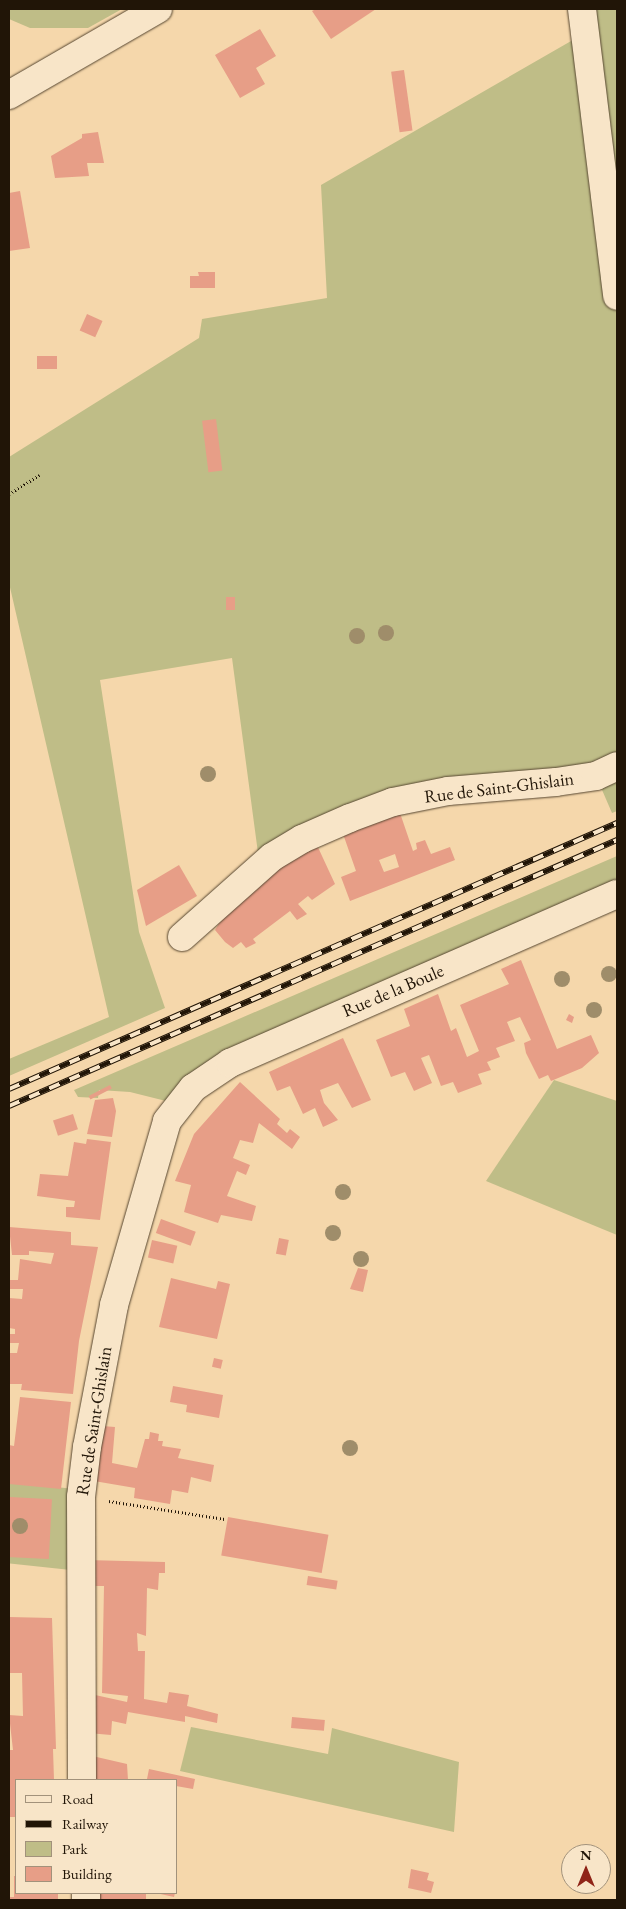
<!DOCTYPE html>
<style>
body{margin:0}
#map{position:relative;width:626px;height:1909px;overflow:hidden;background:#f5d7ab;font-family:"EB Garamond",serif}
div>[style]{position:absolute}
[style*='--x']{left:calc(var(--x)*1px);top:calc(var(--y)*1px);width:calc(var(--w)*1px);rotate:calc(var(--a)*1deg)}
.green>*{inset:0;background:#bfbd87;transform-origin:0 0}
.building>*{inset:0;background:#e79e87;transform-origin:0 0}
.path>*{height:3px;margin-top:-1.5px;transform-origin:0;background:repeating-linear-gradient(90deg,#211507 0 1px,transparent 0 3.5px)}
.roads{filter:drop-shadow(0 0 1px #564630) drop-shadow(0 0 1px #564630)}
.minor>*{height:28px;margin:-14px;padding:0 14px;transform-origin:14px;border-radius:14px;background:#f8e5c8}
.rail>*{height:5.5px;margin-top:-2.75px;transform-origin:0;background:repeating-linear-gradient(90deg,#f8e5c8 0 11px,#211507 0 22px);box-sizing:border-box;border-block:1px solid #211507}
.trees>*{width:16px;height:16px;margin:-8px;border-radius:50%;background:#9f8d6a}
span{translate:-50% -50%;white-space:nowrap;text-align:center;line-height:1.15;-webkit-text-stroke:4.5px #f8e5c8;paint-order:stroke}
.street-label{font-size:18px;color:#211507}
.frame{position:absolute;inset:0;border:10px solid #211507;pointer-events:none}
.legend{position:absolute;left:15px;top:1779px;width:162px;height:115px;box-sizing:border-box;background:#f8e5c8;border:1px solid #a2927b;margin:0;padding:6px 9px;list-style:none;font-size:15px;color:#211507}
.legend li{display:flex;align-items:center;gap:10px;height:25px}
.legend b{width:25px;border:1px solid #a2927b}
.north{position:absolute;left:561px;top:1844px;width:50px;height:50px;box-sizing:border-box;background:#f8e5c8;border:1px solid #a2927b;border-radius:50%;rotate:0deg;font-size:14px;font-weight:700;line-height:20px;text-align:center;color:#211507}
.north::after{content:'';display:block;margin:auto;width:18px;height:22px;background:#8f2418;clip-path:polygon(50% 0,100% 100%,50% 72%,0 100%)}
</style>
<div id="map">
<div class="green">
<div style="clip-path:polygon(9px 9px,122px 9px,88px 28px,30px 28px,9px 19px)"></div>
<div style="clip-path:polygon(582px 9px,617px 9px,617px 811px,612px 813px,596px 776px,448px 791px,260px 868px,232px 658px,100px 680px,139px 932px,165px 1008px,9px 1076px,9px 1059px,109px 1017px,9px 583px,9px 457px,199px 338px,202px 319px,327px 298px,321px 185px,585px 33px)"></div>
<div style="clip-path:polygon(617px 856px,617px 894px,262px 1048px,178px 1104px,130px 1092px,99px 1090px,98px 1098px,78px 1097px,74px 1090px)"></div>
<div style="clip-path:polygon(554px 1080px,617px 1101px,617px 1235px,486px 1181px)"></div>
<div style="left:9px;top:1482px;width:73px;height:81px;rotate:6deg"></div>
<div style="clip-path:polygon(191px 1727px,328px 1754px,332px 1728px,459px 1762px,454px 1832px,180px 1771px)"></div>
</div>
<div class="building">
<div style="clip-path:polygon(316px 9px,376px 9px,331px 39px,312px 11px)"></div>
<div style="clip-path:polygon(260px 29px,276px 56px,256px 68px,265px 84px,240px 98px,215px 55px)"></div>
<div style="left:404px;top:70px;width:61px;height:13px;rotate:82deg"></div>
<div style="clip-path:polygon(98px 132px,104px 163px,87px 163px,89px 176px,55px 178px,51px 156px,82px 138px,82px 134px)"></div>
<div style="clip-path:polygon(20px 191px,30px 248px,9px 251px,9px 193px)"></div>
<div style="clip-path:polygon(198px 272px,215px 272px,215px 288px,190px 288px,190px 276px,199px 276px)"></div>
<div style="left:87px;top:314px;width:17px;height:18px;rotate:24deg"></div>
<div style="left:57px;top:356px;width:13px;height:20px;rotate:90deg"></div>
<div style="left:216px;top:419px;width:52px;height:14px;rotate:83deg"></div>
<div style="left:226px;top:597px;width:9px;height:13px"></div>
<div style="clip-path:polygon(evenodd,400px 813px,413px 851px,417px 849px,416px 843px,425px 840px,431px 854px,450px 847px,455px 860px,350px 901px,341px 877px,356px 871px,342px 831px,400px 813px,395px 854px,399px 867px,384px 872px,379px 860px,395px 854px)"></div>
<div style="clip-path:polygon(316px 843px,335px 884px,312px 900px,308px 896px,298px 904px,307px 914px,297px 920px,290px 911px,253px 939px,256px 943px,246px 948px,241px 942px,233px 948px,225px 942px,215px 930px,223px 917px,283px 863px)"></div>
<div style="clip-path:polygon(179px 865px,197px 896px,146px 926px,137px 890px)"></div>
<div style="clip-path:polygon(521px 960px,557px 1049px,591px 1035px,599px 1053px,582px 1068px,551px 1081px,548px 1075px,539px 1079px,526px 1053px,524px 1043px,531px 1040px,520px 1017px,507px 1022px,515px 1041px,496px 1048px,500px 1057px,487px 1062px,491px 1070px,478px 1074px,482px 1084px,458px 1093px,453px 1082px,441px 1086px,429px 1055px,421px 1058px,432px 1083px,414px 1091px,405px 1072px,391px 1077px,376px 1040px,410px 1026px,404px 1009px,438px 994px,451px 1031px,456px 1028px,467px 1057px,479px 1051px,460px 1005px,509px 984px,501px 969px)"></div>
<div style="clip-path:polygon(569px 1014px,574px 1017px,572px 1023px,566px 1020px)"></div>
<div style="clip-path:polygon(343px 1038px,371px 1100px,352px 1108px,338px 1083px,320px 1090px,324px 1103px,338px 1120px,323px 1127px,315px 1108px,303px 1114px,290px 1086px,277px 1091px,269px 1072px)"></div>
<div style="clip-path:polygon(240px 1082px,280px 1119px,277px 1124px,287px 1133px,290px 1129px,300px 1137px,292px 1149px,259px 1123px,253px 1143px,240px 1140px,233px 1158px,250px 1165px,246px 1175px,237px 1171px,227px 1196px,256px 1206px,252px 1221px,221px 1215px,218px 1223px,184px 1212px,191px 1185px,175px 1181px,194px 1134px)"></div>
<div style="left:110px;top:1085px;width:4px;height:24px;rotate:63deg"></div>
<div style="clip-path:polygon(113px 1098px,116px 1111px,112px 1137px,87px 1134px,95px 1100px)"></div>
<div style="left:73px;top:1114px;width:16px;height:21px;rotate:72deg"></div>
<div style="clip-path:polygon(87px 1139px,111px 1142px,100px 1220px,66px 1217px,66px 1207px,74px 1207px,75px 1201px,37px 1196px,40px 1174px,68px 1176px,74px 1142px,86px 1144px)"></div>
<div style="left:161px;top:1219px;width:37px;height:15px;rotate:20deg"></div>
<div style="clip-path:polygon(9px 1227px,71px 1232px,71px 1245px,98px 1247px,79px 1341px,73px 1394px,21px 1390px,22px 1384px,9px 1384px,9px 1353px,17px 1353px,19px 1343px,9px 1343px,9px 1334px,15px 1334px,15px 1329px,9px 1328px,9px 1298px,22px 1299px,23px 1289px,9px 1289px,9px 1280px,18px 1280px,20px 1259px,51px 1264px,54px 1253px,29px 1251px,29px 1255px,12px 1255px)"></div>
<div style="left:279px;top:1238px;width:10px;height:16px;rotate:11deg"></div>
<div style="left:152px;top:1240px;width:26px;height:18px;rotate:13deg"></div>
<div style="clip-path:polygon(358px 1268px,368px 1270px,363px 1292px,350px 1289px)"></div>
<div style="clip-path:polygon(171px 1278px,216px 1289px,218px 1281px,230px 1284px,217px 1339px,159px 1327px)"></div>
<div style="left:214px;top:1358px;width:9px;height:9px;rotate:13deg"></div>
<div style="clip-path:polygon(173px 1386px,223px 1395px,219px 1418px,186px 1412px,187px 1405px,170px 1402px)"></div>
<div style="clip-path:polygon(20px 1397px,71px 1402px,61px 1489px,9px 1484px,9px 1445px,14px 1446px)"></div>
<div style="clip-path:polygon(102px 1426px,115px 1427px,112px 1463px,137px 1468px,145px 1439px,149px 1439px,150px 1432px,159px 1434px,158px 1441px,163px 1441px,162px 1446px,181px 1449px,178px 1458px,214px 1465px,211px 1482px,191px 1477px,188px 1493px,172px 1490px,170px 1504px,134px 1498px,135px 1488px,94px 1481px)"></div>
<div style="left:10px;top:1497px;width:42px;height:60px;rotate:3deg"></div>
<div style="left:228px;top:1517px;width:102px;height:39px;rotate:10deg"></div>
<div style="clip-path:polygon(86px 1560px,165px 1562px,165px 1573px,159px 1573px,158px 1590px,147px 1588px,146px 1636px,137px 1633px,138px 1651px,145px 1651px,144px 1699px,167px 1703px,169px 1692px,189px 1695px,187px 1706px,218px 1714px,217px 1723px,185px 1716px,185px 1722px,128px 1712px,126px 1724px,112px 1721px,111px 1735px,88px 1733px,86px 1693px,127px 1702px,128px 1696px,102px 1693px,104px 1586px,85px 1586px)"></div>
<div style="left:308px;top:1576px;width:30px;height:9px;rotate:9deg"></div>
<div style="clip-path:polygon(9px 1617px,52px 1618px,56px 1749px,53px 1749px,54px 1780px,16px 1780px,16px 1817px,9px 1817px,9px 1750px,13px 1750px,9px 1715px,23px 1716px,22px 1673px,9px 1673px)"></div>
<div style="left:292px;top:1717px;width:33px;height:11px;rotate:5deg"></div>
<div style="clip-path:polygon(88px 1755px,127px 1764px,128px 1780px,88px 1780px)"></div>
<div style="clip-path:polygon(149px 1769px,195px 1779px,193px 1789px,176px 1786px,176px 1780px,147px 1779px)"></div>
<div style="clip-path:polygon(411px 1869px,429px 1873px,427px 1880px,434px 1882px,431px 1893px,408px 1888px)"></div>
<div style="clip-path:polygon(14px 1876px,16px 1876px,16px 1893px,58px 1893px,58px 1900px,9px 1900px,9px 1897px,14px 1897px)"></div>
<div style="left:92px;top:1893px;width:54px;height:7px"></div>
<div style="clip-path:polygon(156px 1893px,175px 1893px,174px 1897px)"></div>
</div>
<div class="path">
<div style="--x:9;--y:494;--w:36;--a:-32"></div>
<div style="--x:109;--y:1501;--w:117;--a:8.8"></div>
</div>
<div class="roads">
<div class="minor">
<div style="--x:582;--y:9;--w:289;--a:83"></div>
<div style="--x:9;--y:95;--w:172;--a:-30"></div>
<div style="--x:182;--y:937;--w:120;--a:-41.6"></div>
<div style="--x:272;--y:857;--w:35;--a:-31"></div>
<div style="--x:302;--y:839;--w:52;--a:-23.6"></div>
<div style="--x:350;--y:818;--w:46;--a:-20.4"></div>
<div style="--x:393;--y:802;--w:56;--a:-11.3"></div>
<div style="--x:448;--y:791;--w:108;--a:-4.8"></div>
<div style="--x:556;--y:782;--w:40;--a:-8.5"></div>
<div style="--x:596;--y:776;--w:23;--a:-25"></div>
<div style="--x:82;--y:1780;--w:283;--a:-90.2"></div>
<div style="--x:81;--y:1497;--w:50;--a:-83.2"></div>
<div style="--x:87;--y:1447;--w:145;--a:-79.2"></div>
<div style="--x:114;--y:1305;--w:191;--a:-73.9"></div>
<div style="--x:167;--y:1121;--w:42;--a:-51.8"></div>
<div style="--x:193;--y:1088;--w:45;--a:-34"></div>
<div style="--x:230;--y:1063;--w:422;--a:-23.6"></div>
<div style="--x:86;--y:1893;--w:7;--a:90"></div>
</div>
</div>
<div class="rail">
<div style="--x:9;--y:1089;--w:664;--a:-23.63"></div>
<div style="--x:9;--y:1106;--w:664;--a:-23.63"></div>
</div>
<div class="trees">
<div style="left:386px;top:633px"></div>
<div style="left:357px;top:636px"></div>
<div style="left:208px;top:774px"></div>
<div style="left:609px;top:974px"></div>
<div style="left:562px;top:979px"></div>
<div style="left:594px;top:1010px"></div>
<div style="left:343px;top:1192px"></div>
<div style="left:333px;top:1233px"></div>
<div style="left:361px;top:1259px"></div>
<div style="left:350px;top:1448px"></div>
<div style="left:20px;top:1526px"></div>
</div>
<div class="street-label">
<span style="left:499px;top:788px;rotate:-7deg">Rue de Saint-Ghislain</span>
<span style="left:393px;top:991px;rotate:-23deg">Rue de la Boule</span>
<span style="left:94px;top:1421px;rotate:-81deg">Rue de Saint-Ghislain</span>
</div>
<div class="frame"></div>
<ul class="legend">
<li><b style="height:6px;background:#f8e5c8"></b>Road</li>
<li><b style="height:6px;background:#211507"></b>Railway</li>
<li><b style="height:14px;background:#bfbd87"></b>Park</li>
<li><b style="height:14px;background:#e79e87"></b>Building</li>
</ul>
<div class="north">N</div>
</div>
